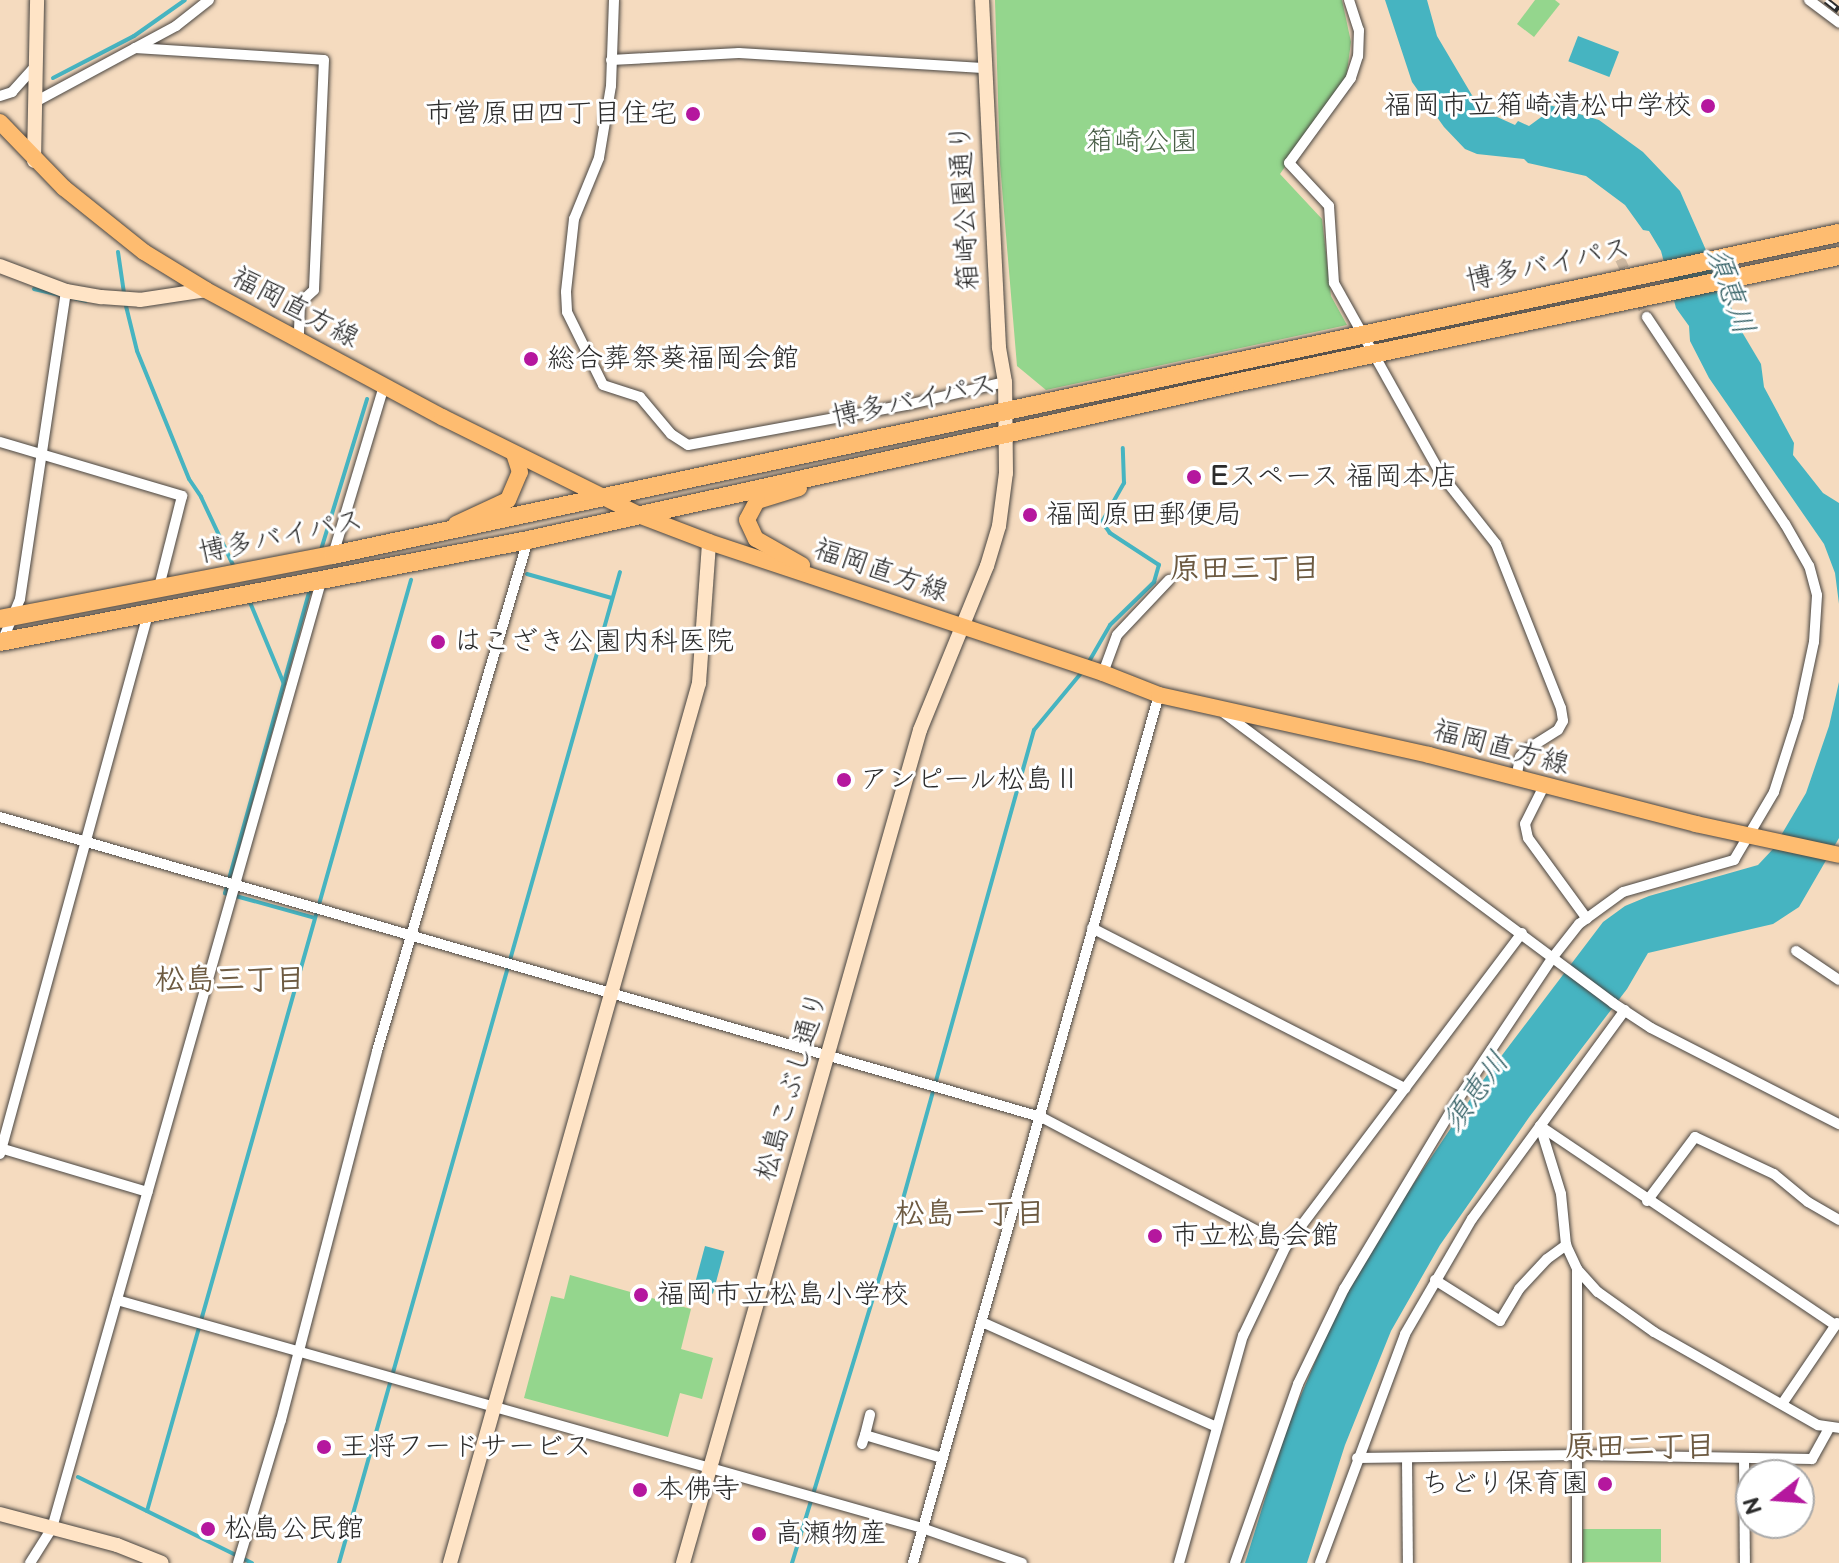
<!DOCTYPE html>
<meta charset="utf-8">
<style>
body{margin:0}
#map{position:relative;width:1839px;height:1563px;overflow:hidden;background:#f5dbbf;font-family:"Balsamiq Sans","Klee One",sans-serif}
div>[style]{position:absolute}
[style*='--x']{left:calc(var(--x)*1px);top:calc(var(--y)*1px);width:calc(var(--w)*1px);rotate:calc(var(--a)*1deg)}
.green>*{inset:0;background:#94d68d;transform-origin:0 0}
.water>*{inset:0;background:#46b4c1;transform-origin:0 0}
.stream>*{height:4px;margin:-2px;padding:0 2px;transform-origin:2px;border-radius:2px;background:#46b4c1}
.street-tunnel>*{height:10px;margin-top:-5px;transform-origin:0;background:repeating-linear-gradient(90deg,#cdb8a1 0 10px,transparent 0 15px)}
.roads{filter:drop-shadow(0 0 2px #494541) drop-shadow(0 0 2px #494541)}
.street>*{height:10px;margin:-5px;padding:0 5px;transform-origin:5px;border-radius:5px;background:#fff}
.secondary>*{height:14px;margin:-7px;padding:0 7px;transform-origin:7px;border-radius:7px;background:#ffe4c6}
.primary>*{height:16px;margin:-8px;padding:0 8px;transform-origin:8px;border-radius:8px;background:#febc70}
.highway>*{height:18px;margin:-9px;padding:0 9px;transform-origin:9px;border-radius:9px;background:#febc70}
.rail>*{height:7px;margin-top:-3.5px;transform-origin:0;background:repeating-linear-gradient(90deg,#fff 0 12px,#2b2b2b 0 24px);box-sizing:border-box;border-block:2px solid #2b2b2b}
.dots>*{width:22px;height:22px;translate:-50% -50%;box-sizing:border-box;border:4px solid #fff;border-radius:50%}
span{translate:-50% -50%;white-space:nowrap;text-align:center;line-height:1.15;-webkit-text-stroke:6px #fff;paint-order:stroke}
.poi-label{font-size:28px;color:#2b2b2b}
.right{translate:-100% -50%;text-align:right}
.left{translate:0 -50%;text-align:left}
.park-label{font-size:28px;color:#4a5e48}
.street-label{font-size:28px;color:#2b2b2b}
.water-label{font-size:30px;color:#366267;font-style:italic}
.neighbourhood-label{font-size:30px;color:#6d5a41;font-weight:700}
.north{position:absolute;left:1735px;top:1459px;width:80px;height:80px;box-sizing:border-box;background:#fff;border:2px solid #aaa;border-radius:50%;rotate:253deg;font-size:22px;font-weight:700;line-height:32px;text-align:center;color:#2b2b2b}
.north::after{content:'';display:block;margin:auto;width:28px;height:36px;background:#b5179e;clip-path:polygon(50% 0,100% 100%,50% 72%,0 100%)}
</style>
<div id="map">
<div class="green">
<div style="clip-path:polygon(995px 0,1342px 0,1351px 42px,1346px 79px,1280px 174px,1322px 219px,1331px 296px,1347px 325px,1046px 390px,1017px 366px,1000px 164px)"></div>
<div style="clip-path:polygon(1535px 0,1555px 0,1560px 4px,1534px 37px,1517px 24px)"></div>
<div style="clip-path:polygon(570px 1275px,691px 1309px,681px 1349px,713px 1358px,702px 1399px,680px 1393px,668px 1437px,524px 1398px,551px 1296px,564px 1299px)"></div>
<div style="left:1583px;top:1529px;width:78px;height:33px"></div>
</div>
<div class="water">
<div style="clip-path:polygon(1385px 0,1427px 0,1437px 36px,1476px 102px,1475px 107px,1515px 125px,1518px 121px,1529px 126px,1544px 115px,1543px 103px,1599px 120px,1643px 152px,1680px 191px,1742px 332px,1761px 364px,1764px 387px,1794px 443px,1793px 455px,1823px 493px,1839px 503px,1839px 604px,1835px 573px,1824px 544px,1709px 378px,1690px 341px,1689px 326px,1676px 308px,1661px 251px,1649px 231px,1643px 230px,1625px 205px,1586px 176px,1528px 163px,1524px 159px,1477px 154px,1465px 149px,1444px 127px,1412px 82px)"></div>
<div style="left:1578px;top:36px;width:44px;height:27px;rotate:21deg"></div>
<div style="clip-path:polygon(1839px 682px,1839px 838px,1799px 907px,1773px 924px,1648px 953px,1627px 989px,1530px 1116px,1440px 1245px,1391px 1331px,1345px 1445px,1307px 1563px,1245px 1563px,1287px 1428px,1335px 1315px,1392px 1216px,1481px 1083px,1603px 922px,1625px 906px,1649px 896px,1758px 865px,1773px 849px,1806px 793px,1829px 726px)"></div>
<div style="left:705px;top:1246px;width:20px;height:44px;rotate:15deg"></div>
</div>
<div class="stream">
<div style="--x:53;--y:78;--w:91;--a:-27.4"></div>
<div style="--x:134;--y:36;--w:62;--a:-35.2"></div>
<div style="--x:118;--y:252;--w:41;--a:81.7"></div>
<div style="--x:34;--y:289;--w:53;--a:13"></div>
<div style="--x:125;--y:302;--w:50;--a:76.2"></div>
<div style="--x:137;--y:351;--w:138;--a:67.9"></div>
<div style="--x:189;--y:479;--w:22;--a:56"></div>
<div style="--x:201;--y:497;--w:77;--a:64.8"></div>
<div style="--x:320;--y:553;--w:161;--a:-73"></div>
<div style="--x:527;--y:574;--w:88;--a:15.8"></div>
<div style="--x:310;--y:589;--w:316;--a:105.6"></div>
<div style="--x:225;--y:893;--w:93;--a:15.5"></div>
<div style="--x:249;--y:600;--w:91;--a:67.4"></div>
<div style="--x:1087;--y:665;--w:46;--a:-60.1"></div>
<div style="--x:1110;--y:625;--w:62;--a:-44.3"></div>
<div style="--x:1154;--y:582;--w:18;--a:-74"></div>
<div style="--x:1159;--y:565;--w:59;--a:-146.9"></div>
<div style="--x:1110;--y:533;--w:14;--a:-126"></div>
<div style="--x:1102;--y:522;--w:45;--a:-60.6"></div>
<div style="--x:1124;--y:483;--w:35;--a:-92"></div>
<div style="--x:78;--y:1477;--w:194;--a:26.3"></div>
<div style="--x:147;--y:1511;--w:968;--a:-74.17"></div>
<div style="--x:339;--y:1563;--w:1030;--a:-74.17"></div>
<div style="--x:792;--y:1563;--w:381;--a:-73"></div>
<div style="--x:903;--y:1199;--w:487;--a:-74.4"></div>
<div style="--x:1034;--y:730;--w:75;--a:-50.4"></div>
</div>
<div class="street-tunnel">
<div style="--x:1620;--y:259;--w:64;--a:65"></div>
</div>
<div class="roads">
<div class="street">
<div style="--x:614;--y:0;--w:86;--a:92"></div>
<div style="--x:611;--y:86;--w:73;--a:99.5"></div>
<div style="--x:599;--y:158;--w:66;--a:112.3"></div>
<div style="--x:574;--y:219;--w:73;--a:96.3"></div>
<div style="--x:566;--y:292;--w:20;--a:87"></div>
<div style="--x:567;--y:312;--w:81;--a:63.7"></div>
<div style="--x:603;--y:385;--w:39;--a:18"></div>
<div style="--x:640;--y:397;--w:48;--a:50"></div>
<div style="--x:671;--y:434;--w:20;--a:33"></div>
<div style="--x:688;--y:445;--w:223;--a:-10.4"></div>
<div style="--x:907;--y:405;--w:101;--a:-13.2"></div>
<div style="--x:1349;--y:0;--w:32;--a:72"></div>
<div style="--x:1359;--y:30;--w:26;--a:92"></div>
<div style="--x:1358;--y:56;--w:23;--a:108"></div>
<div style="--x:1351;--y:78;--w:105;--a:126.1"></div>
<div style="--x:1289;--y:163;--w:59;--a:47.1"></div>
<div style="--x:1329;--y:206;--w:77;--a:86.3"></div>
<div style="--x:1334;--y:283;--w:218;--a:60.8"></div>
<div style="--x:1440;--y:473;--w:90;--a:51.7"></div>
<div style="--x:1496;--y:544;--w:176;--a:68.4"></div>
<div style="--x:1561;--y:708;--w:13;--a:81"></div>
<div style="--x:1563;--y:721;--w:10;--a:119"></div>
<div style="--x:1558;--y:730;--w:38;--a:148"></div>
<div style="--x:1526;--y:750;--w:9;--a:131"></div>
<div style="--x:1520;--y:757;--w:22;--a:100"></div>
<div style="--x:1809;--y:0;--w:38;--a:37"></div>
<div style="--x:135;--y:48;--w:189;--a:3.6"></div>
<div style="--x:324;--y:60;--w:230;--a:92.5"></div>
<div style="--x:314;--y:290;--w:19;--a:137"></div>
<div style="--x:300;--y:303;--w:36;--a:92"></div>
<div style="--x:611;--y:60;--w:128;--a:-3.1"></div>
<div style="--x:739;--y:53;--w:244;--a:3.5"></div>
<div style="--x:0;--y:96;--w:13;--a:-18"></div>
<div style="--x:12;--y:92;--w:36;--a:-48"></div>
<div style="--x:35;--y:102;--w:160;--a:-28.3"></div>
<div style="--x:176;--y:26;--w:42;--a:-38.2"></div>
<div style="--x:0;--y:442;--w:190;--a:16.5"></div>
<div style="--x:182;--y:496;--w:98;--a:104.2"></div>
<div style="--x:333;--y:555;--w:177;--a:-73.2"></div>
<div style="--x:1;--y:644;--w:49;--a:-67.1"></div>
<div style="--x:20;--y:599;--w:311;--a:-81.5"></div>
<div style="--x:1103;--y:673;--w:40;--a:-69.8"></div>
<div style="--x:1117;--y:635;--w:76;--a:-46.6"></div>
<div style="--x:1224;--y:713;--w:485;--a:36.7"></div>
<div style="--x:1613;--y:1003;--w:45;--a:33.3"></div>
<div style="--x:1651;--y:1028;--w:211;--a:27.1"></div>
<div style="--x:1544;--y:786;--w:42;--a:116.6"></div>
<div style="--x:1525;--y:824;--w:14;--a:78"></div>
<div style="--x:1528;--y:838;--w:100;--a:53.9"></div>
<div style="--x:0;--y:817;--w:1083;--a:16.08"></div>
<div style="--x:1041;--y:1117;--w:277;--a:27.8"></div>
<div style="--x:1092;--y:928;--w:352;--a:27.1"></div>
<div style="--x:1796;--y:951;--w:52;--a:34"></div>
<div style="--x:1625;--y:1010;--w:144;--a:126.2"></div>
<div style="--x:1540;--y:1126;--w:71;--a:72.8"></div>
<div style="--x:1561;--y:1194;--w:51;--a:84.4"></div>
<div style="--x:1566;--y:1245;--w:26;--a:65"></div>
<div style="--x:1577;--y:1269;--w:31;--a:48"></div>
<div style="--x:1598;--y:1292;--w:69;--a:35.5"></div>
<div style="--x:1654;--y:1332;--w:189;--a:29.6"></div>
<div style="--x:1818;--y:1425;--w:21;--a:8"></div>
<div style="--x:0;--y:1148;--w:154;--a:16.6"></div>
<div style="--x:0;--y:1154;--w:560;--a:-74.67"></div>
<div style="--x:1647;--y:1201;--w:80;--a:-53.1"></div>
<div style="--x:1695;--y:1137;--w:87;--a:25.1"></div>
<div style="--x:1774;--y:1174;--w:44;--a:39.5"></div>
<div style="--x:1808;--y:1202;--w:36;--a:30"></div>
<div style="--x:1577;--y:1269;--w:294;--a:90"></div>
<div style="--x:1435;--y:1280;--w:77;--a:32.2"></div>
<div style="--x:1500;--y:1321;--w:37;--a:-59"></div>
<div style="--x:1519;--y:1289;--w:41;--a:-47"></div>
<div style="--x:1547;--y:1259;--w:24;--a:-36"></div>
<div style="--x:117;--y:1300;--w:837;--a:15.81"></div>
<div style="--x:922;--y:1528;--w:106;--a:19.3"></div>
<div style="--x:982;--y:1322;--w:257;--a:24.1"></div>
<div style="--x:1782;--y:1404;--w:98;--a:-55.8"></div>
<div style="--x:865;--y:1435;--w:21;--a:-76"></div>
<div style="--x:862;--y:1444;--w:9;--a:-72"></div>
<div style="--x:865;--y:1435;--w:80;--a:16.6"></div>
<div style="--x:1357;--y:1458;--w:221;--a:-0.8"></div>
<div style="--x:1578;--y:1455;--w:234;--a:1"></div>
<div style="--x:1812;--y:1459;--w:35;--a:-61"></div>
<div style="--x:1407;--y:1458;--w:105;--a:89.5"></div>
<div style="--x:1744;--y:1458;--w:105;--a:89.5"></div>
<div style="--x:30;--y:1563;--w:41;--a:-57.8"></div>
<div style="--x:52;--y:1528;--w:984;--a:-74.13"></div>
<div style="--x:238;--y:1563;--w:149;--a:-73.3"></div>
<div style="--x:281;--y:1420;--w:381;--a:-75.4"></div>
<div style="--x:377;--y:1051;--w:533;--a:-73.54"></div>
<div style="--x:913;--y:1563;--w:902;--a:-74.18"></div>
<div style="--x:1179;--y:1563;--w:236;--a:-74.3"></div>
<div style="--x:1243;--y:1336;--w:100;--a:-64.5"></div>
<div style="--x:1286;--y:1246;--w:392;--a:-53"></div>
<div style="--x:1235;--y:1563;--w:190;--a:-70.6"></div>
<div style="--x:1298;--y:1384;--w:106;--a:-64.2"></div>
<div style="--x:1344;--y:1289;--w:219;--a:-59"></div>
<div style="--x:1457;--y:1101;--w:173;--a:-56.3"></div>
<div style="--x:1553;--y:957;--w:42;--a:-51.8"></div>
<div style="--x:1579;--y:924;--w:54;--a:-36"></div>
<div style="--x:1623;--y:892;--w:116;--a:-16.1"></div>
<div style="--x:1734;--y:860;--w:79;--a:-59.5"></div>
<div style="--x:1774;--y:792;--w:79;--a:-72.3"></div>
<div style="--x:1798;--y:717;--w:77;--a:-78"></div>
<div style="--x:1814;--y:642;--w:47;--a:-86.3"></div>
<div style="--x:1817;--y:595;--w:30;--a:-105"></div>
<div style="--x:1809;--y:566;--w:48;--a:-119.7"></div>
<div style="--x:1785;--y:524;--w:249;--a:-123.7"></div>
<div style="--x:1320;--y:1563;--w:244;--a:-69.6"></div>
<div style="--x:1405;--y:1334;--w:133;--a:-59.8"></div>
<div style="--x:1472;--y:1219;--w:115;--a:-53.8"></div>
<div style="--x:1540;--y:1126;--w:356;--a:34"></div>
</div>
<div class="secondary">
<div style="--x:34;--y:161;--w:161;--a:-88.9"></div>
<div style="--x:0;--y:266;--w:71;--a:20.7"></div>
<div style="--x:66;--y:291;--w:36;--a:10"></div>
<div style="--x:101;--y:297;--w:39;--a:4"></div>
<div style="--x:140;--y:300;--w:67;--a:-8.6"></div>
<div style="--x:0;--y:1514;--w:121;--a:14.8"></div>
<div style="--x:117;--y:1545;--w:48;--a:21.8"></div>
<div style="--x:450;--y:1563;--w:915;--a:-74.2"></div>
<div style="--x:699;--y:683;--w:141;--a:-85.9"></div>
<div style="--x:683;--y:1563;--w:866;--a:-74.12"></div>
<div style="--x:920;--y:730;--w:177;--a:-67.8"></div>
<div style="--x:987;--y:566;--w:42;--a:-73.3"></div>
<div style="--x:999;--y:526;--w:53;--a:-82.5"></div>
<div style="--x:1006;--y:473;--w:91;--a:-90.6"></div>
<div style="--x:1005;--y:382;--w:36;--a:-100"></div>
<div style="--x:999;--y:347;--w:347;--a:-92.8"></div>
</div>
<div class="primary">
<div style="--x:0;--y:122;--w:92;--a:45.9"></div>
<div style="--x:64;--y:188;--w:102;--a:38.7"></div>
<div style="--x:144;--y:252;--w:73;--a:31.5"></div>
<div style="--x:206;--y:290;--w:268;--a:28.3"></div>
<div style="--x:442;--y:417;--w:222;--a:26.4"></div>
<div style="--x:641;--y:516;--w:73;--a:20.9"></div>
<div style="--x:709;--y:542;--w:415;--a:18.4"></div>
<div style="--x:1103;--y:673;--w:60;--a:21.4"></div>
<div style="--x:1159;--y:695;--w:277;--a:12.5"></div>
<div style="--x:1429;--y:755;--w:276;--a:14.5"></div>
<div style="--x:1696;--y:824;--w:146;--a:12.2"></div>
<div style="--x:799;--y:488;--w:44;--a:162.8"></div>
<div style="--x:757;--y:501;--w:21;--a:118"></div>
<div style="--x:747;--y:520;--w:21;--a:65"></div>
<div style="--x:756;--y:539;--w:53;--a:29.5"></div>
<div style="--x:456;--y:524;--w:57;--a:-24.8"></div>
<div style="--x:508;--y:500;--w:30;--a:-67"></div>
<div style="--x:520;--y:472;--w:19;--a:-108"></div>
</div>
<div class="highway">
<div style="--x:0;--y:619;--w:339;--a:-10.9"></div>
<div style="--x:333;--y:555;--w:1540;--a:-12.07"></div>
<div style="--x:0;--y:642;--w:538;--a:-10.93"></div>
<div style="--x:528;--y:540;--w:729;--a:-12.51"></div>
<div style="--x:1240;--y:382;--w:612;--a:-11.88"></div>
</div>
</div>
<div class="rail">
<div style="--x:1826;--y:0;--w:16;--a:38"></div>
</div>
<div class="dots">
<div style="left:1708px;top:106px;background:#b5179e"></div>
<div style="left:693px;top:114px;background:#b5179e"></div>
<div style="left:531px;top:359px;background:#b5179e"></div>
<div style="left:1194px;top:477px;background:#b5179e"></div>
<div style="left:1030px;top:515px;background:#b5179e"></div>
<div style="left:438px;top:642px;background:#b5179e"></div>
<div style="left:844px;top:780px;background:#b5179e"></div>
<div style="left:1155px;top:1236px;background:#b5179e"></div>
<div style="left:641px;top:1295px;background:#b5179e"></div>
<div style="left:324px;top:1447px;background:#b5179e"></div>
<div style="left:1605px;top:1484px;background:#b5179e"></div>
<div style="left:640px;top:1490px;background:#b5179e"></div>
<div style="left:208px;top:1529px;background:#b5179e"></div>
<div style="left:759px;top:1534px;background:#b5179e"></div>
</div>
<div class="poi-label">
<span class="right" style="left:1692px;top:106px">福岡市立箱崎清松中学校</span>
<span class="right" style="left:677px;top:114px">市営原田四丁目住宅</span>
<span class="left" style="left:547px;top:359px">総合葬祭葵福岡会館</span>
<span class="left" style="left:1210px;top:477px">Eスペース 福岡本店</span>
<span class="left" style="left:1046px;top:515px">福岡原田郵便局</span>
<span class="left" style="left:454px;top:642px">はこざき公園内科医院</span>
<span class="left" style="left:860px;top:780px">アンピール松島Ⅱ</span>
<span class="left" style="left:1171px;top:1236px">市立松島会館</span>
<span class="left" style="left:657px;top:1295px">福岡市立松島小学校</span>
<span class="left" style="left:340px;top:1447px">王将フードサービス</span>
<span class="right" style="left:1589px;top:1484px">ちどり保育園</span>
<span class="left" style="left:656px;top:1490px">本佛寺</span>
<span class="left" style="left:224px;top:1529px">松島公民館</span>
<span class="left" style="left:775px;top:1534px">高瀬物産</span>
</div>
<div class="park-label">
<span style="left:1142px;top:142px">箱崎公園</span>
</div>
<div class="street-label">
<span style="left:965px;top:207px;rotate:-93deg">箱崎公園通り</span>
<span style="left:1548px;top:265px;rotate:-12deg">博多バイパス</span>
<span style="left:295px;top:308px;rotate:28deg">福岡直方線</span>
<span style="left:914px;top:401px;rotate:-12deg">博多バイパス</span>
<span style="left:281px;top:537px;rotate:-12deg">博多バイパス</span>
<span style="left:881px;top:571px;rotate:19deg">福岡直方線</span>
<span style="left:1501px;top:748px;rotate:15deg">福岡直方線</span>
<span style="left:792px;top:1086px;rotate:-74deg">松島こぶし通り</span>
</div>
<div class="water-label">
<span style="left:1730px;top:291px;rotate:71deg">須恵川</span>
<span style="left:1476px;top:1092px;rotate:-54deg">須恵川</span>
</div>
<div class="neighbourhood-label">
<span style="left:1245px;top:569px">原田三丁目</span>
<span style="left:230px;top:980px">松島三丁目</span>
<span style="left:970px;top:1214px">松島一丁目</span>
<span style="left:1640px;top:1447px">原田二丁目</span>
</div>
<div class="north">N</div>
</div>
